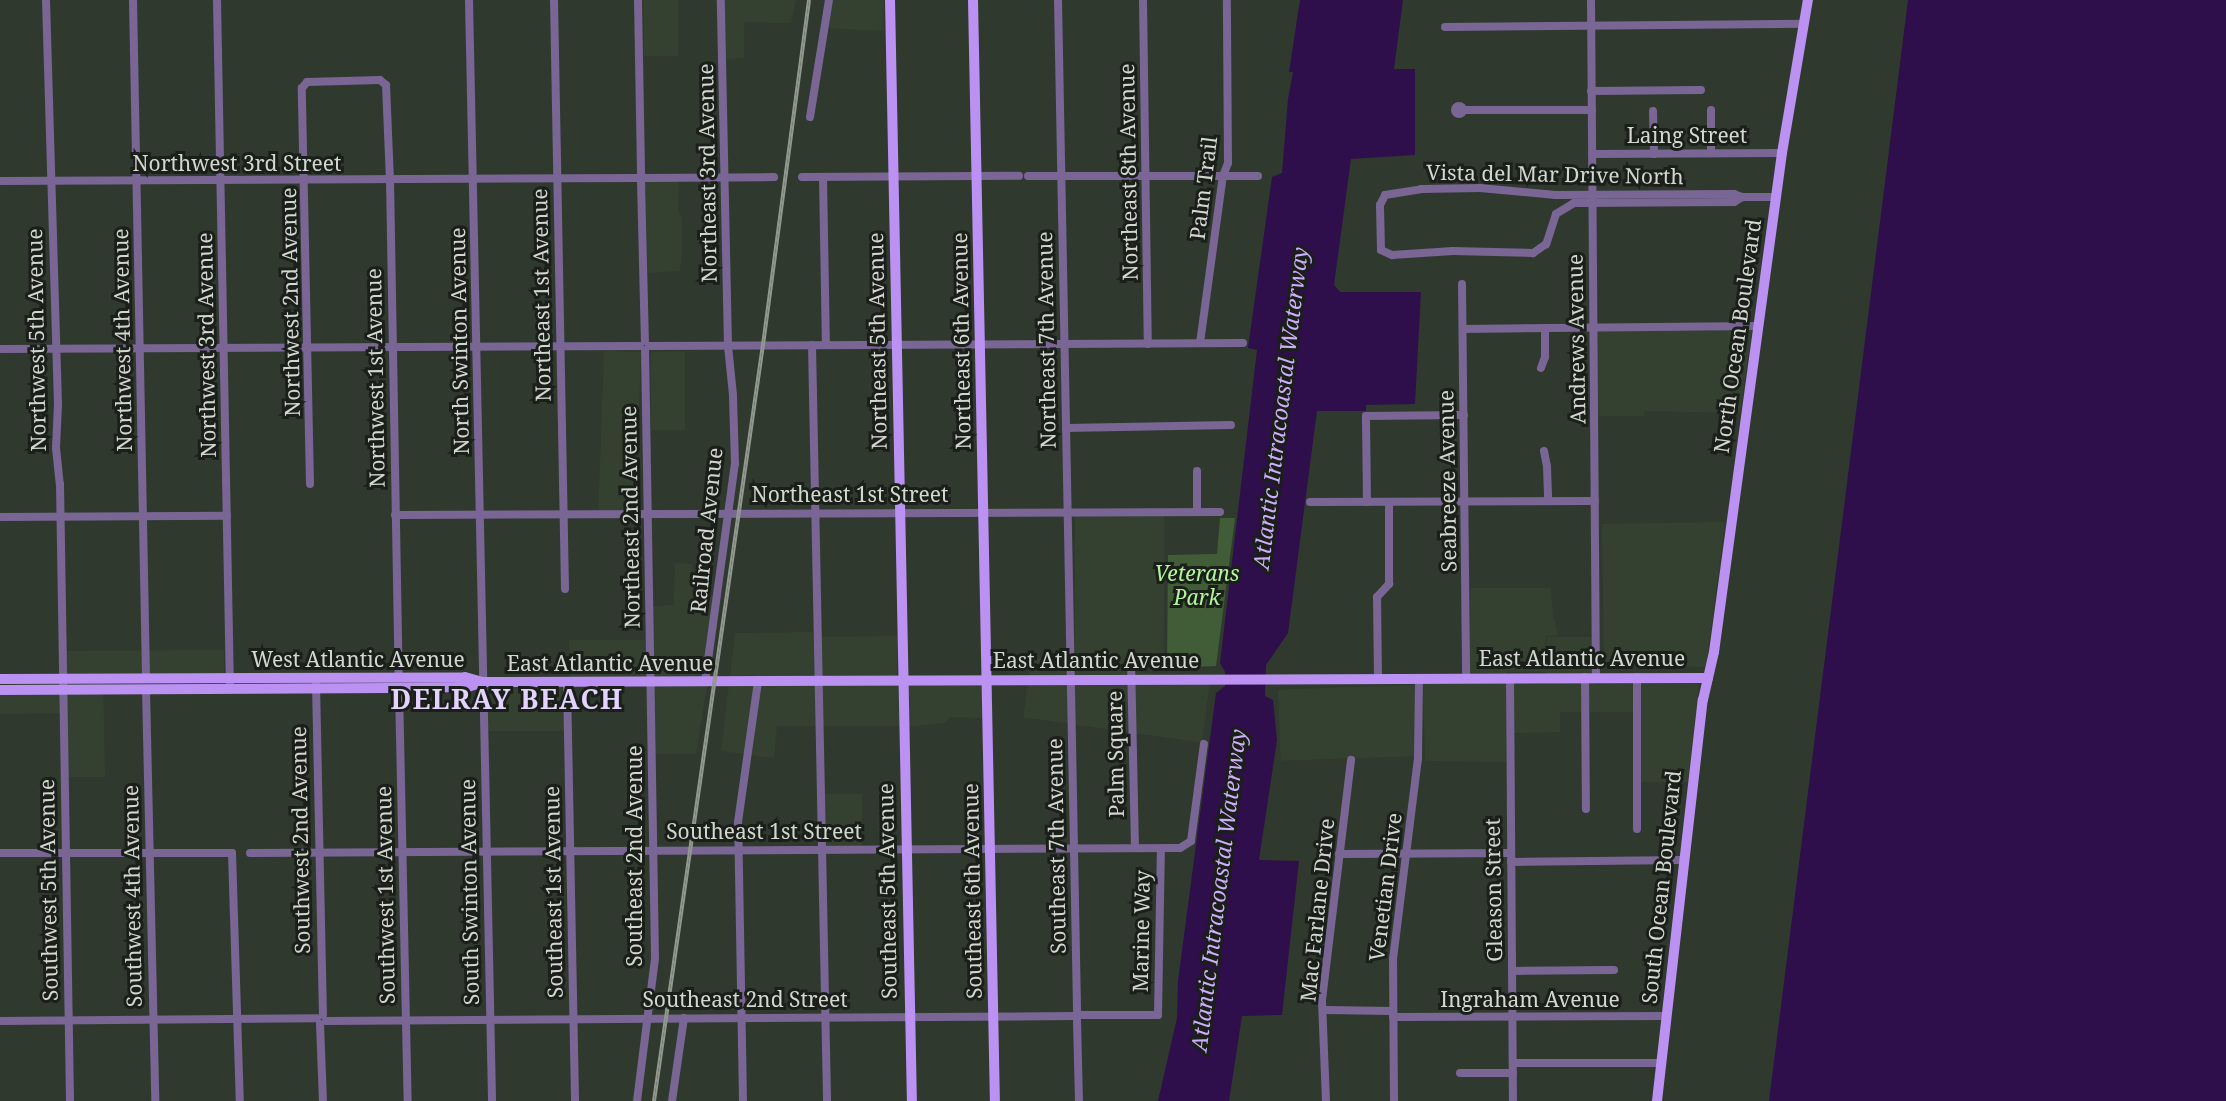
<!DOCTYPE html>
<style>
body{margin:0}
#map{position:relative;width:2226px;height:1101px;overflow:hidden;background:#30392e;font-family:"Noto Serif",serif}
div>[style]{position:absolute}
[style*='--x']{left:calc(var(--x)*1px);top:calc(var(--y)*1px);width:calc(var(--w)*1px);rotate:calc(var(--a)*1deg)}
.built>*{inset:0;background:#344130;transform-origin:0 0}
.green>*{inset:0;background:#415d38}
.water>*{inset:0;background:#2e0f4c}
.minor>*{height:8px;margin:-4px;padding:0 4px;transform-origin:4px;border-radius:4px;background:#796695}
.minor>.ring{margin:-4px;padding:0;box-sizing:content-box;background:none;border:8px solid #796695;border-radius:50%}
.major>*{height:10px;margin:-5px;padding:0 5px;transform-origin:5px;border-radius:5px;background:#bb92f2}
.rail>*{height:4px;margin-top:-2px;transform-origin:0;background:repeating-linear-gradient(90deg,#1b1f1a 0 4.5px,#91988f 0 9px);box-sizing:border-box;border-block:2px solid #91988f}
span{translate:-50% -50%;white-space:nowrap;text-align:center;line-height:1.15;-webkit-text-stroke:6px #1b1f1a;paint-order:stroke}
.street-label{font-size:21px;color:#d2d7d0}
.park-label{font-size:21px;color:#b2f69c;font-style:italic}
.water-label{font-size:22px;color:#cdaefa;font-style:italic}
.district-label{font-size:27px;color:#e4d3fe;font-weight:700;letter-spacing:1.5px}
</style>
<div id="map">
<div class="built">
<div style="left:644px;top:0;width:34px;height:56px"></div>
<div style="clip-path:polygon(724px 0,796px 0,791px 23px,744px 22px,744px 58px,725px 59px)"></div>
<div style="clip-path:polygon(831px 0,884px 0,883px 31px,827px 28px)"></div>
<div style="clip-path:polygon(645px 180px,679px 180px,678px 209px,682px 219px,682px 251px,680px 271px,648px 273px)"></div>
<div style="clip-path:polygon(1752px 330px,1740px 413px,1644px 411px,1644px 416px,1598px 416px,1597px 331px)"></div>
<div style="left:604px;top:351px;width:37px;height:160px;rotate:2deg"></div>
<div style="left:651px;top:352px;width:34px;height:78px"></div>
<div style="left:1075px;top:516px;width:89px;height:149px"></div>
<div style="clip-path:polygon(1725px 522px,1706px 667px,1604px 664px,1602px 524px)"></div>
<div style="clip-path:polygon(675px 563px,692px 564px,692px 595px,722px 595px,696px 754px,656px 754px,653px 678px,570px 679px,569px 640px,653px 640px,653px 606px,674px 605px)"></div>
<div style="clip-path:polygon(1471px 588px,1551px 588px,1553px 614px,1558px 635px,1546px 636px,1546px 648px,1547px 637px,1593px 637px,1594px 684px,1699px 684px,1688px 782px,1640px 782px,1638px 712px,1560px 712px,1560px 732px,1513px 733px,1513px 684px,1546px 684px,1546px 672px,1506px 672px,1506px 762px,1425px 761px,1423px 683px,1468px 684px)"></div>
<div style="clip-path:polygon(815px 632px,815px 637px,898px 636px,897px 674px,894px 677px,730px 678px,735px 633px)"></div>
<div style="clip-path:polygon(224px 650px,224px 673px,103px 674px,105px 777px,68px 777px,68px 713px,0 714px,0 695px,66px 694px,65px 651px)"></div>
<div style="left:1210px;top:682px;width:61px;height:180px;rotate:98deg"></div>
<div style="clip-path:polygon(729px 685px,983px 685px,982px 718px,951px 717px,944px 723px,915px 726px,777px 726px,774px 758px,721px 751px)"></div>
<div style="left:1414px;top:685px;width:71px;height:136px;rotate:88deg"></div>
<div style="left:488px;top:686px;width:77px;height:45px"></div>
<div style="left:824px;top:794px;width:38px;height:52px"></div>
</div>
<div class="green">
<div style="clip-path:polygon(1220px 518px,1235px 518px,1216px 666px,1167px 668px,1168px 555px,1217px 554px)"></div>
</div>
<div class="water">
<div style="clip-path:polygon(1300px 0,1403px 0,1394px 69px,1415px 69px,1415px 155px,1351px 159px,1334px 285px,1340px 292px,1421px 292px,1415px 404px,1366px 405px,1366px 411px,1317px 411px,1288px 633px,1266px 665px,1265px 696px,1273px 700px,1277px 740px,1259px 860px,1299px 861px,1282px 1015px,1242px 1016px,1229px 1101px,1158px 1101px,1177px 1018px,1178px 981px,1216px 693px,1225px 686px,1225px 672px,1220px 663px,1257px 350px,1248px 348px,1272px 177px,1282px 173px,1288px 99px,1293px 72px,1289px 72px)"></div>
<div style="clip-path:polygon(1908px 0,2226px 0,2226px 1101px,1769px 1101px)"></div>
</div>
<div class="minor">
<div style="--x:46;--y:0;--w:405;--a:88.3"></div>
<div style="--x:58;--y:405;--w:43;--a:92.7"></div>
<div style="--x:56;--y:448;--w:36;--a:84"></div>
<div style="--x:60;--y:484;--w:617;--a:89.07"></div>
<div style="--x:133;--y:0;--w:678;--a:88.9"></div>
<div style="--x:217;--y:0;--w:689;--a:88.92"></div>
<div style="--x:469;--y:0;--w:1101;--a:88.8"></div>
<div style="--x:554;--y:0;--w:589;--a:88.93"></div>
<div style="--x:638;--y:0;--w:175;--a:89"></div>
<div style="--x:1058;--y:0;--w:1012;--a:88.92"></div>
<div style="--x:1143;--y:0;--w:344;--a:89.2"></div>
<div style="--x:1591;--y:0;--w:677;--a:89.58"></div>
<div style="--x:1445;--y:27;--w:359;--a:-0.5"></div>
<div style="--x:1591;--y:91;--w:110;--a:-0.5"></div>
<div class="ring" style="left:1455px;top:106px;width:0;height:0"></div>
<div style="--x:1463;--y:110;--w:129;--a:0"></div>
<div style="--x:1711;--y:110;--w:43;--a:90"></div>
<div style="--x:1653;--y:111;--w:43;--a:88.7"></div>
<div style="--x:810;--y:117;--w:119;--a:-80.8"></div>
<div style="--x:1592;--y:154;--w:190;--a:-0.3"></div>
<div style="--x:1028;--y:176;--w:230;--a:0"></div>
<div style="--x:802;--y:177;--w:217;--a:-0.3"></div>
<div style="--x:823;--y:177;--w:168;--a:89"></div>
<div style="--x:645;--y:178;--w:129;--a:-0.4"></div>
<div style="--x:0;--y:181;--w:638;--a:-0.27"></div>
<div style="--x:641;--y:181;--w:160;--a:88.6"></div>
<div style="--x:1480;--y:188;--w:76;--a:5.3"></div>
<div style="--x:1556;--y:195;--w:178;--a:-0.3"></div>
<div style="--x:1734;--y:194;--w:9;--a:21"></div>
<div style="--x:1742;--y:197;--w:9;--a:148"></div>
<div style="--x:1734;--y:202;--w:160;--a:179.6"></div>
<div style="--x:1574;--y:203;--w:21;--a:149"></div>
<div style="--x:1556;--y:214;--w:32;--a:108"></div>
<div style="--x:1546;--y:244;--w:16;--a:145"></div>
<div style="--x:1533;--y:253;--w:80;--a:-178.6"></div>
<div style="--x:1453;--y:251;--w:61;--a:176.2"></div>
<div style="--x:1392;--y:255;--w:12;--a:-156"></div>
<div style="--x:1381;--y:250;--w:45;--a:-91.3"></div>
<div style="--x:1380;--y:205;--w:11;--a:-63"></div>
<div style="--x:1385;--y:195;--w:36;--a:-9"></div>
<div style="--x:1421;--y:189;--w:59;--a:-1"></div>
<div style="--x:1742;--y:197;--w:34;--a:0"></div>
<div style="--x:1462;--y:284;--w:394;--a:89.4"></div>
<div style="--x:1463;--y:329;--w:295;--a:-0.6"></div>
<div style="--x:1200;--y:343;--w:169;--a:-82.2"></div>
<div style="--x:1223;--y:176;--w:14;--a:-69"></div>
<div style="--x:1228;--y:163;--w:163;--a:-90.4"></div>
<div style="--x:812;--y:345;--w:756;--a:88.86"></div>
<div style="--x:649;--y:346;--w:594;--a:-0.29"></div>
<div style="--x:0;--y:349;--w:640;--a:-0.27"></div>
<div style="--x:1541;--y:368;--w:12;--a:-70"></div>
<div style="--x:1545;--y:357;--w:29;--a:-90"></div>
<div style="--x:1066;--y:428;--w:165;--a:-1"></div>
<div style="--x:1544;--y:451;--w:16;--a:79"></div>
<div style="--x:1547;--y:467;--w:34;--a:88"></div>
<div style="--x:310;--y:484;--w:396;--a:-91.2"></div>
<div style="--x:302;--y:88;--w:8;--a:-50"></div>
<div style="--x:307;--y:82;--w:73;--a:-1.6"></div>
<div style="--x:380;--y:80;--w:8;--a:40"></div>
<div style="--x:386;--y:85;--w:95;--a:87.6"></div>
<div style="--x:390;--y:180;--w:498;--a:89"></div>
<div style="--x:1310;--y:502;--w:285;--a:-0.2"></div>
<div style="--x:1367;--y:502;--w:86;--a:-90.7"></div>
<div style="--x:1366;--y:416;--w:98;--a:-0.6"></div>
<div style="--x:1197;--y:512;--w:41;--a:-90"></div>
<div style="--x:395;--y:515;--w:825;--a:-0.21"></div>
<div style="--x:0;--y:517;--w:227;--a:-0.3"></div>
<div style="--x:1131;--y:659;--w:189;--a:88.8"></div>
<div style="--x:1585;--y:677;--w:132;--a:89.6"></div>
<div style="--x:1637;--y:677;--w:152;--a:90"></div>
<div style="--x:1378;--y:678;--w:81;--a:-90.7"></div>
<div style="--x:1377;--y:597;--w:18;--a:-47"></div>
<div style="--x:1389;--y:584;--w:82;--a:-90"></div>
<div style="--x:1510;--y:678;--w:423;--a:89.6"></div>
<div style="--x:705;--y:682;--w:220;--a:-82.2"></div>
<div style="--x:735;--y:464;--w:69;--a:-91.7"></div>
<div style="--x:733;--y:395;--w:49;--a:-95.8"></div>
<div style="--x:728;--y:346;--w:346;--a:-91.2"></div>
<div style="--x:567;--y:683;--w:418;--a:88.9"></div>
<div style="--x:316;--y:684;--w:331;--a:88.8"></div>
<div style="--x:399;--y:688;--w:413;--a:88.8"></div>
<div style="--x:146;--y:690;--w:411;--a:88.7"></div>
<div style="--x:0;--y:853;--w:232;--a:0"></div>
<div style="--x:232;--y:853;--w:248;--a:88.2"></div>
<div style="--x:250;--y:853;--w:930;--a:-0.31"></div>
<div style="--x:1180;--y:848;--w:13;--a:-32"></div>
<div style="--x:1191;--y:841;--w:98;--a:-82.4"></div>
<div style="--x:1339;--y:854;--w:172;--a:-0.3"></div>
<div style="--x:1511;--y:862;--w:173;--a:-0.7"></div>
<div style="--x:1512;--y:971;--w:102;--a:-0.6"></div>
<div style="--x:1324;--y:1010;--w:69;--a:0.8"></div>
<div style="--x:1081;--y:1015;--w:77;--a:0"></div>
<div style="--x:1158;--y:1015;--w:167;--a:-89"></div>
<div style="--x:1393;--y:1017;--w:274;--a:-0.2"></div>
<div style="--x:1077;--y:1020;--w:81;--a:88.6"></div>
<div style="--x:0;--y:1021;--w:317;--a:-0.5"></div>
<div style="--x:326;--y:1021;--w:747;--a:-0.38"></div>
<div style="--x:320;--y:1024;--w:77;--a:87.8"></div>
<div style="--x:1513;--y:1063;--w:148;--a:0"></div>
<div style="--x:1460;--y:1073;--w:53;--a:0"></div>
<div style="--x:637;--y:1101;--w:144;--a:-82.8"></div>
<div style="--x:655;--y:958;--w:608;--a:-90.94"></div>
<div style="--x:672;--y:1101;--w:84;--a:-81.8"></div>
<div style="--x:743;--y:1101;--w:279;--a:-91"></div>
<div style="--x:738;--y:822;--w:141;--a:-81.9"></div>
<div style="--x:1326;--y:1101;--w:101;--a:-92.3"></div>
<div style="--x:1322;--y:1000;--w:242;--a:-83.1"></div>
<div style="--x:1394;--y:1101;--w:142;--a:-90.4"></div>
<div style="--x:1393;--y:959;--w:202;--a:-82.9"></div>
<div style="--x:1418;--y:759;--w:81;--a:-89.3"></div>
</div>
<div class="major">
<div style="--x:890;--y:0;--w:1101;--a:88.86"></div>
<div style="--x:973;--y:0;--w:1101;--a:88.86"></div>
<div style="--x:0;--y:679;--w:465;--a:-0.2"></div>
<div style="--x:465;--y:677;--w:19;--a:16"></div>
<div style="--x:0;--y:690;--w:391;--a:-0.3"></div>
<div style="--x:391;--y:688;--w:77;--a:-0.7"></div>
<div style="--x:468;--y:687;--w:16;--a:-18"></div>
<div style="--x:483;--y:682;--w:1225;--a:-0.19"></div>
<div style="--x:1657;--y:1101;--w:404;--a:-83.5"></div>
<div style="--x:1703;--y:700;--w:49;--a:-77.1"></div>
<div style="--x:1714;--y:652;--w:504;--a:-82.24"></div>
<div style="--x:1782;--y:153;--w:155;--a:-80.4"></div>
</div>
<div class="rail">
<div style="--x:654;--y:1101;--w:764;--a:-81.8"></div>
<div style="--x:763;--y:345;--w:348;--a:-82.4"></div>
</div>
<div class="street-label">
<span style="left:1687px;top:135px">Laing Street</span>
<span style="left:237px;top:163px">Northwest 3rd Street</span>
<span style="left:1128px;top:172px;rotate:-91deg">Northeast 8th Avenue</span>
<span style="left:707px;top:173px;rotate:-91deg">Northeast 3rd Avenue</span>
<span style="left:1555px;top:174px;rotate:1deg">Vista del Mar Drive North</span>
<span style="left:1203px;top:188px;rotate:-83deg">Palm Trail</span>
<span style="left:541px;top:295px;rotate:-91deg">Northeast 1st Avenue</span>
<span style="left:290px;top:302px;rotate:-91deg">Northwest 2nd Avenue</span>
<span style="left:1737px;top:336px;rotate:-82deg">North Ocean Boulevard</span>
<span style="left:1576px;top:339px;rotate:-91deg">Andrews Avenue</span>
<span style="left:36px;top:340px;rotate:-91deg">Northwest 5th Avenue</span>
<span style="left:122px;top:340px;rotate:-91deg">Northwest 4th Avenue</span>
<span style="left:1046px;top:340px;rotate:-91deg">Northeast 7th Avenue</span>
<span style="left:459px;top:341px;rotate:-91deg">North Swinton Avenue</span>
<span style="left:877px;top:341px;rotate:-91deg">Northeast 5th Avenue</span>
<span style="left:961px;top:341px;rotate:-91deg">Northeast 6th Avenue</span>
<span style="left:206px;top:345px;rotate:-91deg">Northwest 3rd Avenue</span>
<span style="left:375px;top:378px;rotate:-91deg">Northwest 1st Avenue</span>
<span style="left:1447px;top:481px;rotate:-91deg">Seabreeze Avenue</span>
<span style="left:850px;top:494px">Northeast 1st Street</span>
<span style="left:630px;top:517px;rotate:-91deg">Northeast 2nd Avenue</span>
<span style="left:706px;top:530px;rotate:-84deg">Railroad Avenue</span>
<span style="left:1582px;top:658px">East Atlantic Avenue</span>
<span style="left:358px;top:659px">West Atlantic Avenue</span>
<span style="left:1096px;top:660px">East Atlantic Avenue</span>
<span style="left:610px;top:663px">East Atlantic Avenue</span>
<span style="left:1115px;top:754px;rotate:-91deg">Palm Square</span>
<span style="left:764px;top:831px">Southeast 1st Street</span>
<span style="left:300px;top:840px;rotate:-91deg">Southwest 2nd Avenue</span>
<span style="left:1056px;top:846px;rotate:-91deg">Southeast 7th Avenue</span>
<span style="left:634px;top:856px;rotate:-90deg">Southeast 2nd Avenue</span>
<span style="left:1385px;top:887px;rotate:-83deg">Venetian Drive</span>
<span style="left:1661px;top:887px;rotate:-84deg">South Ocean Boulevard</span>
<span style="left:48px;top:890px;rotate:-91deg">Southwest 5th Avenue</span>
<span style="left:1493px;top:890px;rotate:-91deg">Gleason Street</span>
<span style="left:887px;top:891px;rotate:-91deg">Southeast 5th Avenue</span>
<span style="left:972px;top:891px;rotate:-91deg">Southeast 6th Avenue</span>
<span style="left:469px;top:892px;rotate:-91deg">South Swinton Avenue</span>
<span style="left:553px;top:892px;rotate:-91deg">Southeast 1st Avenue</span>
<span style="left:385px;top:895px;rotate:-91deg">Southwest 1st Avenue</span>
<span style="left:132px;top:896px;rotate:-91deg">Southwest 4th Avenue</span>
<span style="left:1317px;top:910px;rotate:-84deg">Mac Farlane Drive</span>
<span style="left:1141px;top:931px;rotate:-89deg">Marine Way</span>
<span style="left:745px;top:999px">Southeast 2nd Street</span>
<span style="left:1530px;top:999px">Ingraham Avenue</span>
</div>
<div class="park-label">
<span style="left:1197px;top:585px">Veterans<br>Park</span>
</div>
<div class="water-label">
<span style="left:1280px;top:408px;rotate:-83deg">Atlantic Intracoastal Waterway</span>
<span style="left:1218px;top:890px;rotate:-83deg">Atlantic Intracoastal Waterway</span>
</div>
<div class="district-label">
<span style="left:507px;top:699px">DELRAY BEACH</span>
</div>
</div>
